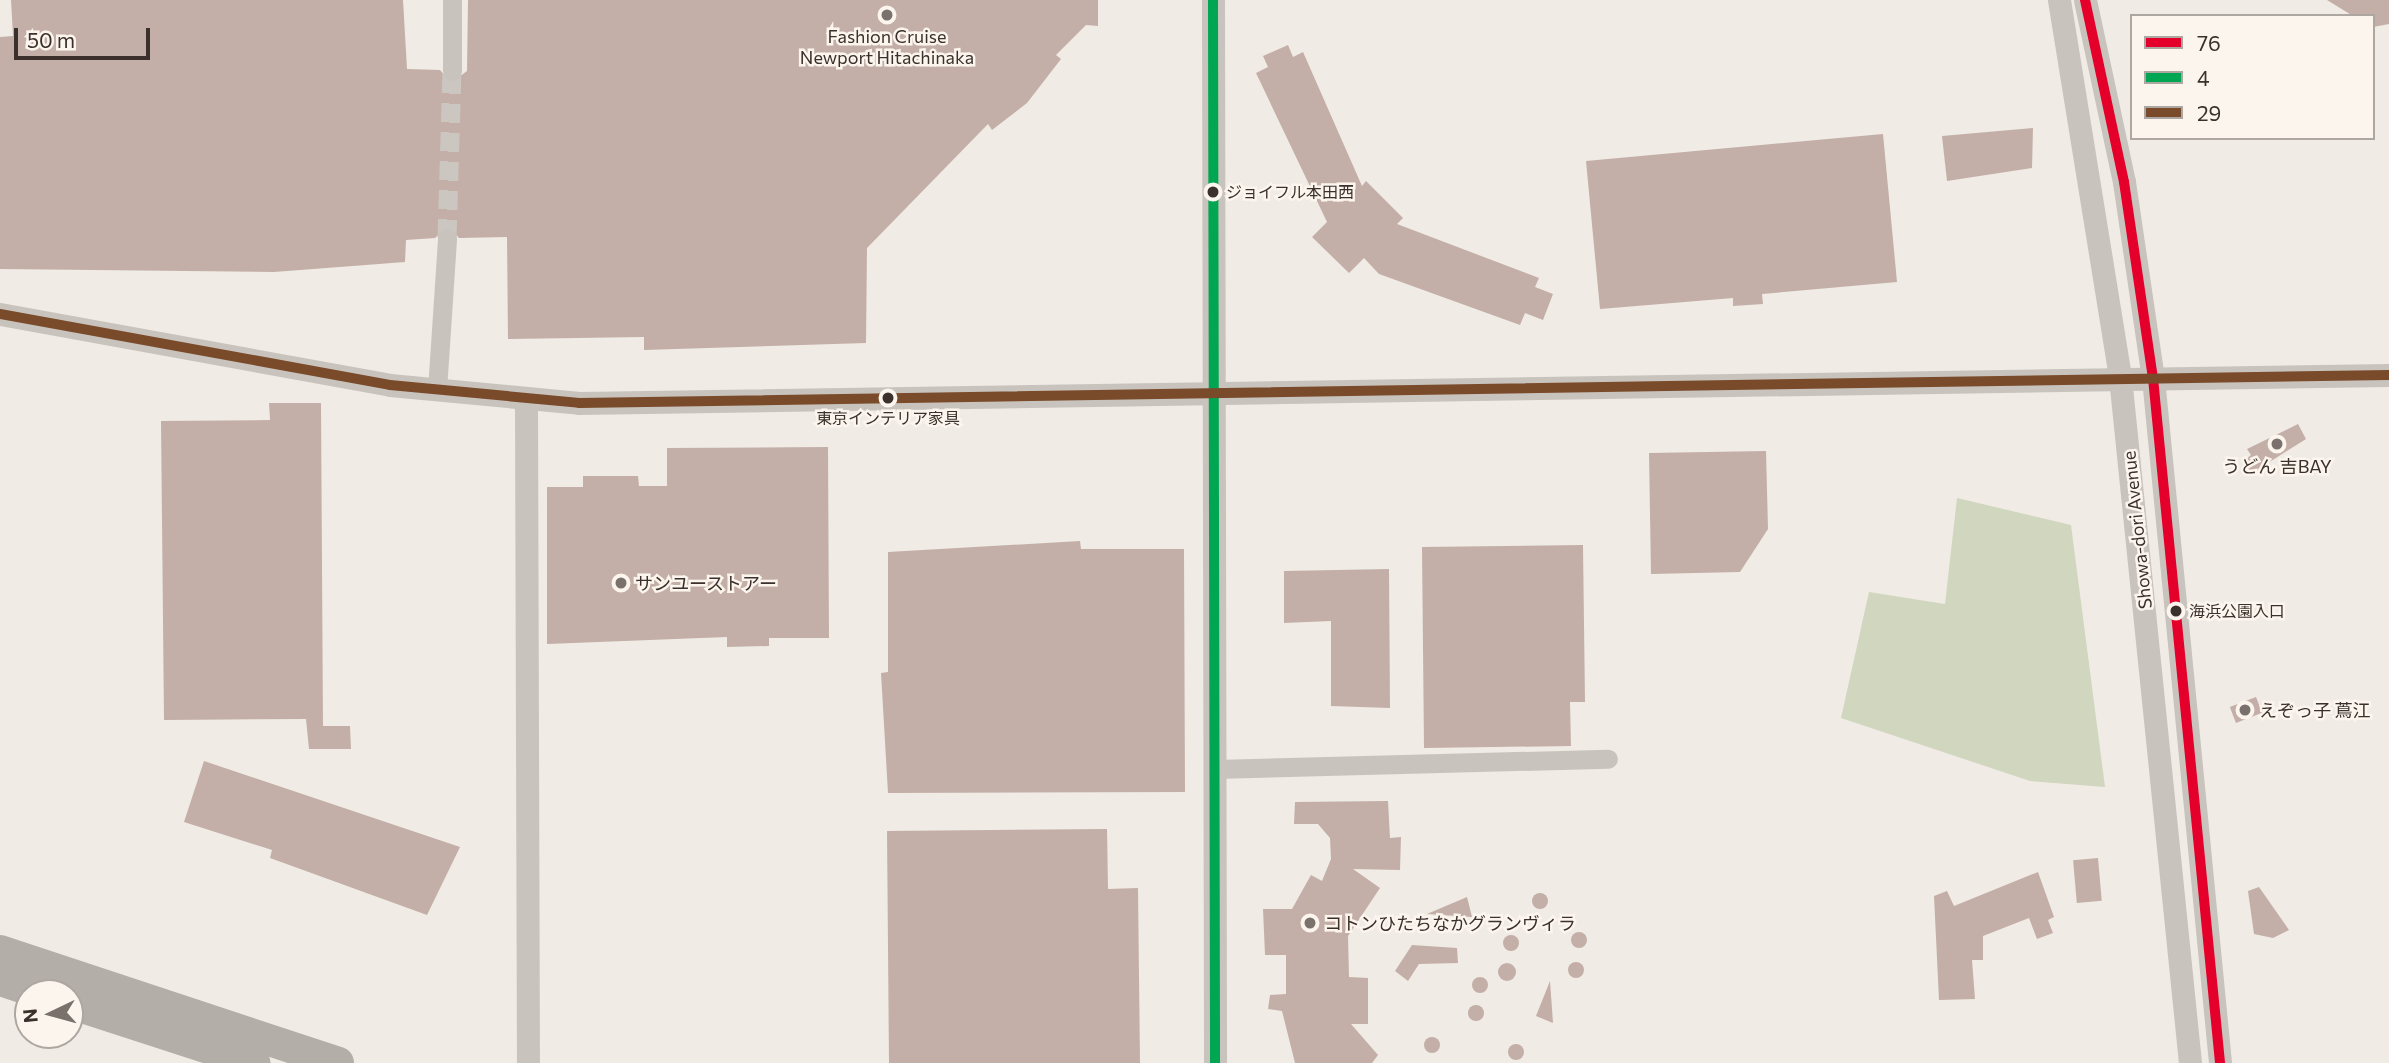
<!DOCTYPE html>
<meta charset="utf-8">
<style>
body{margin:0}
#map{position:relative;width:2389px;height:1063px;overflow:hidden;background:#f0ebe5;font-family:Commissioner,"Noto Sans JP",sans-serif}
div>[style]{position:absolute}
[style*='--x']{left:calc(var(--x)*1px);top:calc(var(--y)*1px);width:calc(var(--w)*1px);rotate:calc(var(--a)*1deg)}
.green>*{inset:0;background:#d1d6bf}
.building>*{inset:0;background:#c3afa7;transform-origin:0 0}
.round{border-radius:50%}
.minor-tunnel>*{height:19px;margin-top:-9.5px;transform-origin:0;background:repeating-linear-gradient(90deg,#ccc6c0 0 19px,transparent 0 29px)}
.minor>*{height:19px;margin:-9.5px;padding:0 9.5px;transform-origin:9.5px;border-radius:9.5px;background:#c9c3be}
.tertiary>*{height:23px;margin:-11.5px;padding:0 11.5px;transform-origin:11.5px;border-radius:11.5px;background:#c9c3be}
.trunk>*{height:32px;margin:-16px;padding:0 16px;transform-origin:16px;border-radius:16px;background:#b4aea8}
.bus-1>*{height:10px;margin:-5px;padding:0 5px;transform-origin:5px;border-radius:5px;background:#e4002b}
.bus-2>*{height:10px;margin:-5px;padding:0 5px;transform-origin:5px;border-radius:5px;background:#00a651}
.bus-3>*{height:10px;margin:-5px;padding:0 5px;transform-origin:5px;border-radius:5px;background:#7a4b2a}
.dots>*{width:19px;height:19px;translate:-50% -50%;box-sizing:border-box;border:4px solid #fbf5ee;border-radius:50%}
span{translate:-50% -50%;white-space:nowrap;text-align:center;line-height:1.15;-webkit-text-stroke:5px #fbf5ee;paint-order:stroke}
.bus-label{font-size:16px;color:#3b302b}
.left{translate:0 -50%;text-align:left}
.poi-label{font-size:18px;color:#3b302b}
.street-label{font-size:18px;color:#3b302b}
.legend{position:absolute;left:2130px;top:14px;width:245px;height:126px;box-sizing:border-box;background:#fbf5ee;border:2px solid #aea6a0;margin:0;padding:9px 12px;list-style:none;font-size:21px;color:#3b302b}
.legend li{display:flex;align-items:center;gap:14px;height:35px}
.legend b{width:35px;border:2px solid #aea6a0}
.north{position:absolute;left:14px;top:979px;width:70px;height:70px;box-sizing:border-box;background:#fbf5ee;border:2px solid #aea6a0;border-radius:50%;rotate:265deg;font-size:19px;font-weight:700;line-height:28px;text-align:center;color:#3b302b}
.north::after{content:'';display:block;margin:auto;width:24px;height:32px;background:#7a716c;clip-path:polygon(50% 0,100% 100%,50% 72%,0 100%)}
.scale{position:absolute;left:14px;top:28px;width:136px;height:32px;box-sizing:border-box;border:4px solid #3b302b;border-top:0;padding-left:9px;font-size:21px;line-height:24px;white-space:nowrap;color:#3b302b;-webkit-text-stroke:5px #fbf5ee;paint-order:stroke}
</style>
<div id="map">
<div class="green">
<div style="clip-path:polygon(1957px 498px,2071px 525px,2105px 787px,2030px 781px,1841px 718px,1869px 592px,1945px 604px)"></div>
</div>
<div class="building">
<div style="clip-path:polygon(11px 0,403px 0,407px 69px,440px 70px,451px 83px,467px 71px,468px 0,1098px 0,1098px 26px,1086px 25px,1056px 55px,1061px 59px,1027px 103px,992px 130px,988px 124px,867px 248px,866px 343px,644px 350px,644px 337px,508px 339px,507px 237px,459px 238px,448px 226px,435px 238px,406px 240px,405px 262px,274px 272px,0 269px,0 37px,13px 36px)"></div>
<div style="clip-path:polygon(2327px 0,2389px 0,2389px 24px,2373px 27px,2373px 16px,2353px 16px)"></div>
<div style="clip-path:polygon(1288px 45px,1293px 57px,1303px 52px,1362px 186px,1366px 181px,1403px 218px,1397px 224px,1539px 278px,1535px 287px,1553px 294px,1543px 320px,1525px 313px,1520px 325px,1379px 274px,1364px 258px,1349px 273px,1312px 237px,1327px 222px,1256px 73px,1268px 67px,1263px 56px)"></div>
<div style="clip-path:polygon(2033px 128px,2032px 168px,1947px 181px,1942px 136px)"></div>
<div style="clip-path:polygon(1883px 134px,1897px 282px,1762px 294px,1763px 304px,1733px 306px,1733px 298px,1600px 309px,1586px 161px)"></div>
<div style="clip-path:polygon(269px 403px,321px 403px,323px 726px,350px 726px,351px 749px,309px 749px,306px 719px,164px 720px,161px 421px,270px 420px)"></div>
<div style="clip-path:polygon(2298px 424px,2306px 439px,2252px 473px,2243px 462px,2251px 455px,2247px 449px)"></div>
<div style="clip-path:polygon(828px 447px,829px 638px,769px 638px,769px 646px,727px 647px,727px 637px,547px 644px,547px 487px,583px 487px,583px 476px,638px 476px,639px 486px,667px 486px,667px 448px)"></div>
<div style="clip-path:polygon(1766px 451px,1768px 529px,1740px 572px,1651px 574px,1649px 453px)"></div>
<div style="clip-path:polygon(1080px 541px,1081px 549px,1184px 549px,1185px 792px,888px 793px,881px 673px,888px 672px,888px 552px)"></div>
<div style="clip-path:polygon(1583px 545px,1585px 702px,1570px 702px,1571px 746px,1424px 748px,1422px 547px)"></div>
<div style="clip-path:polygon(1389px 569px,1390px 708px,1331px 706px,1331px 621px,1284px 623px,1284px 571px)"></div>
<div style="left:2256px;top:697px;width:17px;height:28px;rotate:69deg"></div>
<div style="clip-path:polygon(204px 761px,460px 847px,427px 915px,270px 858px,272px 850px,184px 822px)"></div>
<div style="clip-path:polygon(1388px 801px,1390px 838px,1401px 837px,1400px 870px,1353px 869px,1380px 888px,1348px 936px,1349px 977px,1368px 978px,1368px 1024px,1351px 1024px,1378px 1055px,1372px 1063px,1295px 1063px,1282px 1011px,1268px 1009px,1270px 995px,1286px 994px,1286px 955px,1265px 955px,1263px 909px,1292px 909px,1311px 875px,1322px 881px,1331px 859px,1330px 838px,1318px 824px,1294px 824px,1295px 802px)"></div>
<div style="clip-path:polygon(1107px 829px,1108px 889px,1138px 888px,1140px 1063px,889px 1063px,887px 831px)"></div>
<div style="left:2098px;top:858px;width:43px;height:25px;rotate:85deg"></div>
<div style="clip-path:polygon(2038px 872px,2054px 917px,2048px 920px,2053px 933px,2037px 939px,2029px 918px,1983px 936px,1983px 960px,1972px 960px,1975px 999px,1939px 1000px,1934px 896px,1947px 891px,1954px 906px)"></div>
<div style="clip-path:polygon(2259px 887px,2289px 930px,2273px 938px,2254px 934px,2248px 891px)"></div>
<div class="round" style="left:1532px;top:893px;width:16px;height:16px"></div>
<div style="clip-path:polygon(1467px 897px,1472px 917px,1427px 914px)"></div>
<div class="round" style="left:1571px;top:932px;width:16px;height:16px"></div>
<div class="round" style="left:1503px;top:935px;width:16px;height:16px"></div>
<div style="clip-path:polygon(1412px 945px,1457px 948px,1458px 963px,1419px 964px,1408px 981px,1395px 971px)"></div>
<div class="round" style="left:1568px;top:962px;width:16px;height:16px"></div>
<div class="round" style="left:1498px;top:963px;width:18px;height:18px"></div>
<div class="round" style="left:1472px;top:977px;width:16px;height:16px"></div>
<div style="clip-path:polygon(1550px 981px,1553px 1023px,1536px 1016px)"></div>
<div class="round" style="left:1468px;top:1005px;width:16px;height:16px"></div>
<div class="round" style="left:1424px;top:1037px;width:16px;height:16px"></div>
<div class="round" style="left:1508px;top:1044px;width:16px;height:16px"></div>
</div>
<div class="minor-tunnel">
<div style="--x:447;--y:238;--w:167;--a:-88.3"></div>
</div>
<div class="minor">
<div style="--x:452;--y:71;--w:71;--a:-90"></div>
<div style="--x:437;--y:390;--w:152;--a:-86.2"></div>
<div style="--x:1215;--y:769;--w:393;--a:-1.5"></div>
</div>
<div class="tertiary">
<div style="--x:1213;--y:0;--w:1063;--a:89.89"></div>
<div style="--x:2059;--y:0;--w:382;--a:80.8"></div>
<div style="--x:2120;--y:377;--w:690;--a:84.17"></div>
<div style="--x:2085;--y:0;--w:186;--a:77.9"></div>
<div style="--x:2124;--y:182;--w:198;--a:81.6"></div>
<div style="--x:2153;--y:378;--w:688;--a:84.41"></div>
<div style="--x:0;--y:314;--w:396;--a:10.3"></div>
<div style="--x:390;--y:385;--w:190;--a:5.4"></div>
<div style="--x:579;--y:403;--w:1810;--a:-0.89"></div>
<div style="--x:526;--y:401;--w:662;--a:89.83"></div>
</div>
<div class="trunk">
<div style="--x:0;--y:951;--w:356;--a:18.3"></div>
<div style="--x:0;--y:980;--w:41;--a:18.4"></div>
<div style="--x:70;--y:1003;--w:194;--a:18"></div>
</div>
<div class="bus-1">
<div style="--x:2085;--y:0;--w:186;--a:77.9"></div>
<div style="--x:2124;--y:182;--w:198;--a:81.6"></div>
<div style="--x:2153;--y:378;--w:688;--a:84.41"></div>
</div>
<div class="bus-2">
<div style="--x:1213;--y:0;--w:1063;--a:89.89"></div>
</div>
<div class="bus-3">
<div style="--x:0;--y:314;--w:396;--a:10.3"></div>
<div style="--x:390;--y:385;--w:190;--a:5.4"></div>
<div style="--x:579;--y:403;--w:1810;--a:-0.89"></div>
</div>
<div class="dots">
<div style="left:887px;top:15px;background:#7a716c"></div>
<div style="left:1213px;top:192px;background:#3b302b"></div>
<div style="left:888px;top:398px;background:#3b302b"></div>
<div style="left:2277px;top:444px;background:#7a716c"></div>
<div style="left:621px;top:583px;background:#7a716c"></div>
<div style="left:2176px;top:611px;background:#3b302b"></div>
<div style="left:2245px;top:710px;background:#7a716c"></div>
<div style="left:1310px;top:923px;background:#7a716c"></div>
</div>
<div class="bus-label">
<span class="left" style="left:1226px;top:192px">ジョイフル本田西</span>
<span style="left:888px;top:418px">東京インテリア家具</span>
<span class="left" style="left:2189px;top:611px">海浜公園入口</span>
</div>
<div class="poi-label">
<span style="left:887px;top:47px">Fashion Cruise<br>Newport Hitachinaka</span>
<span style="left:2277px;top:466px">うどん 吉BAY</span>
<span class="left" style="left:635px;top:583px">サンユーストアー</span>
<span class="left" style="left:2259px;top:710px">えぞっ子 蔦江</span>
<span class="left" style="left:1324px;top:923px">コトンひたちなかグランヴィラ</span>
</div>
<div class="street-label">
<span style="left:2137px;top:530px;rotate:-96deg">Showa-dori Avenue</span>
</div>
<ul class="legend">
<li><b style="height:9px;background:#e4002b"></b>76</li>
<li><b style="height:9px;background:#00a651"></b>4</li>
<li><b style="height:9px;background:#7a4b2a"></b>29</li>
</ul>
<div class="north">N</div>
<div class="scale">50 m</div>
</div>
